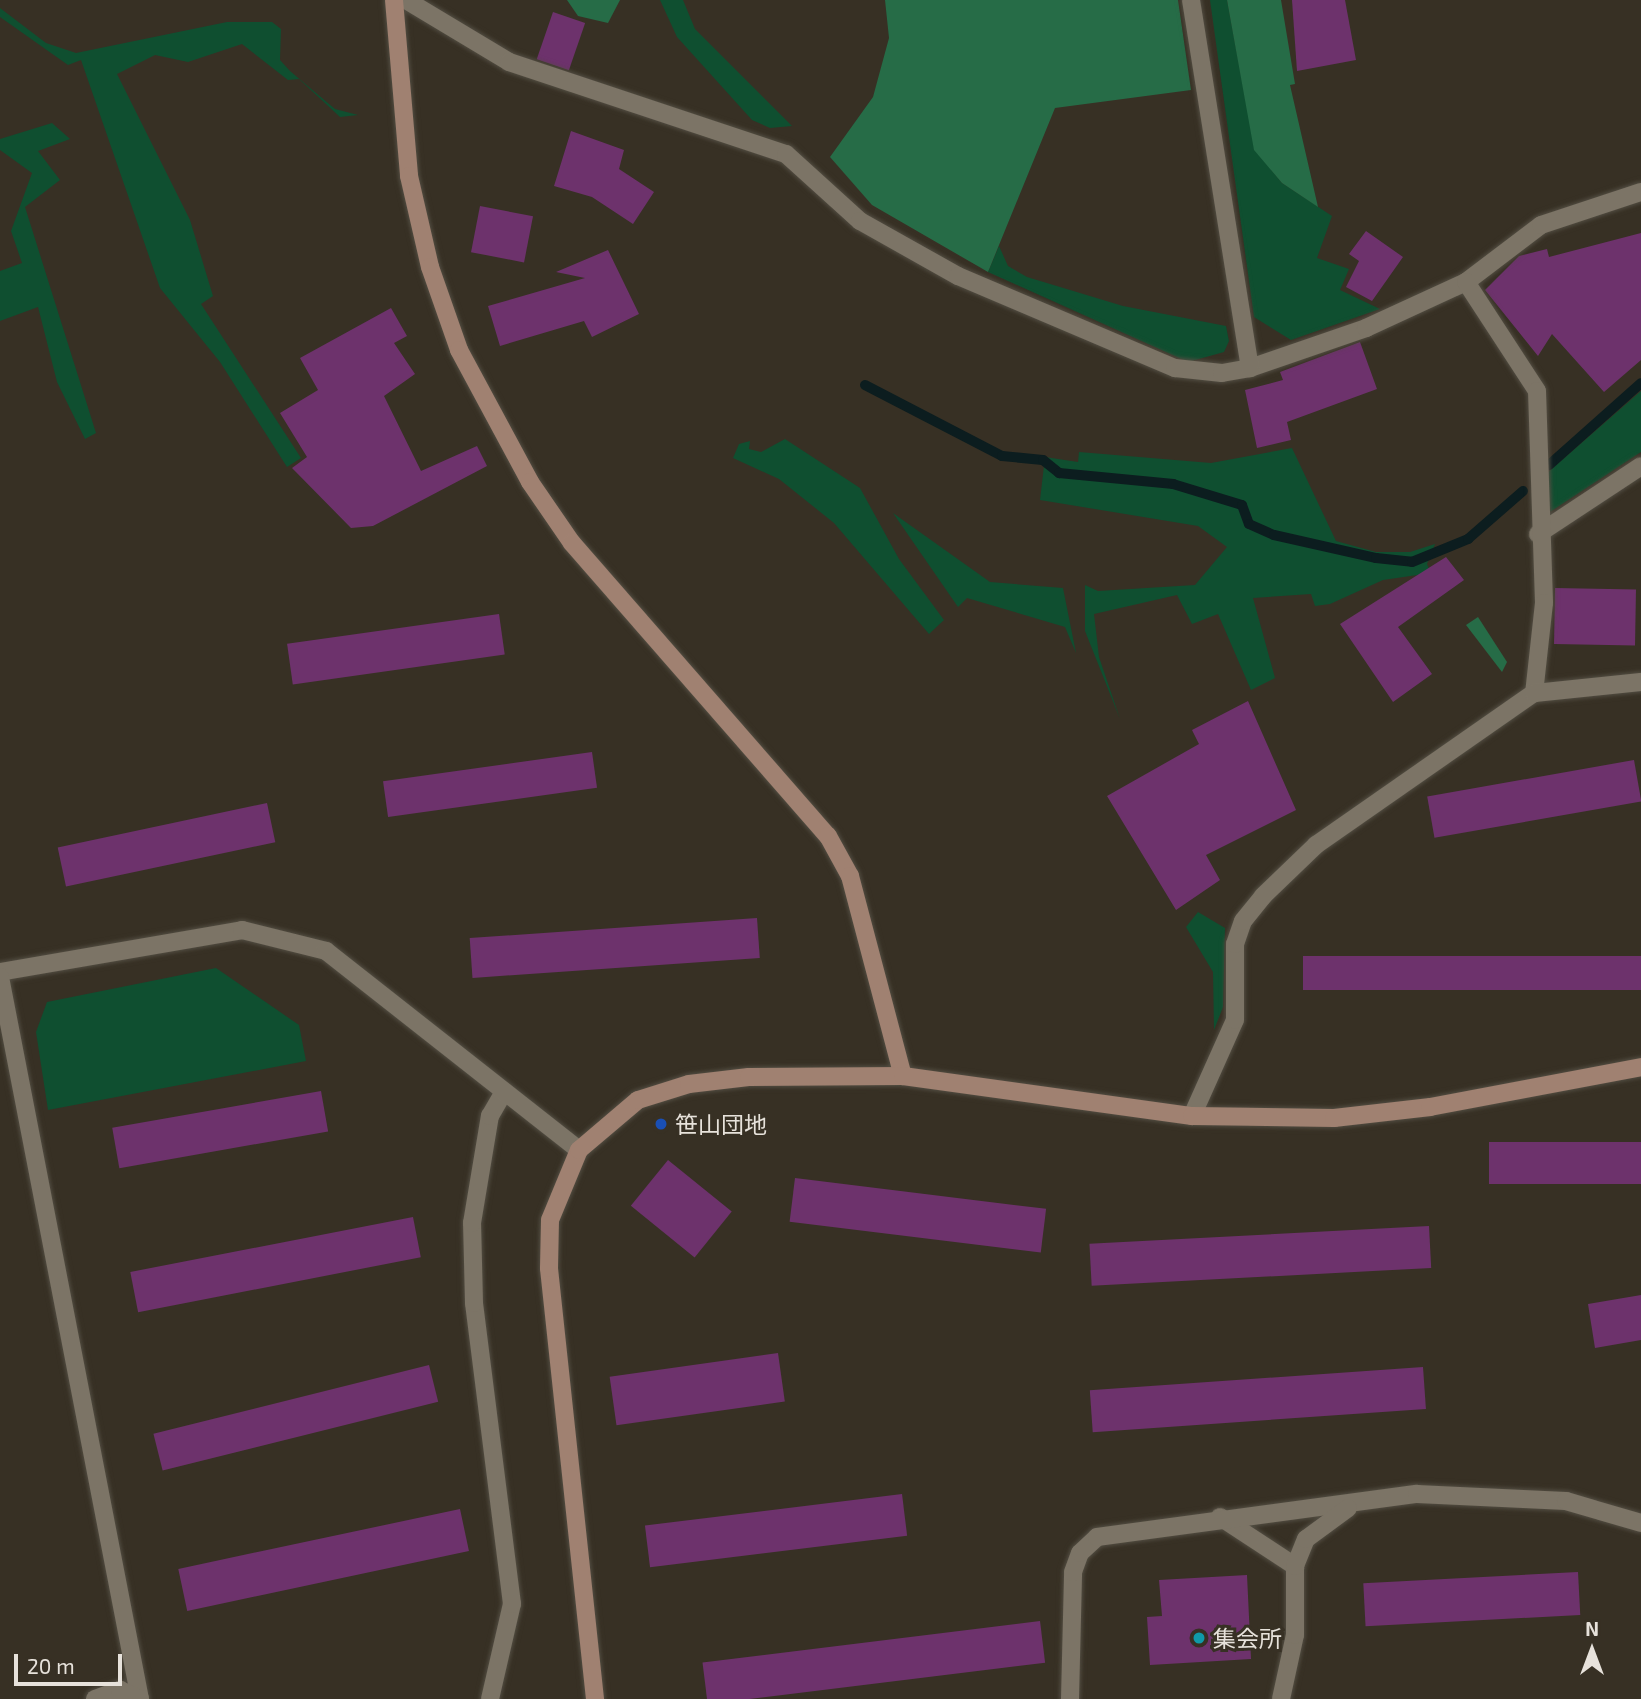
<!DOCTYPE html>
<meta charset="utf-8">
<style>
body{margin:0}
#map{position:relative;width:1641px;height:1699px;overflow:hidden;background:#373024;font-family:"Exo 2","Noto Sans JP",sans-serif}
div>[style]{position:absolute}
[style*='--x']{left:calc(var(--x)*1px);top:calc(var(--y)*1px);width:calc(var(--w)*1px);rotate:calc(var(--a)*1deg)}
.green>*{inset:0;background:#0f4f30}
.forest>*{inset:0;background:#266c47}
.stream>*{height:10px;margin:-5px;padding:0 5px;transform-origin:5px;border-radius:5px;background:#0c1d1f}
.building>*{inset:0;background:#6d326c;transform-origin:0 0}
.roads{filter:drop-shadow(0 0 2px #524d42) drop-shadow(0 0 2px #524d42)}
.lane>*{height:18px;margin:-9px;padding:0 9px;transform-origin:9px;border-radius:9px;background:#7c7466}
.street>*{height:18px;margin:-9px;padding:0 9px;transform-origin:9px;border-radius:9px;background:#7c7466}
.secondary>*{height:18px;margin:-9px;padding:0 9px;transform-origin:9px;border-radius:9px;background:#a08171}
.dots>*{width:19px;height:19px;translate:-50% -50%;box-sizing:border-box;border:4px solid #373024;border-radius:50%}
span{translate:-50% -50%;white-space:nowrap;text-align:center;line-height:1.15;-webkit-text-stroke:6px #373024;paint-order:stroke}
.poi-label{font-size:23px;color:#e7e2db}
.left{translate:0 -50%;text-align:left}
.north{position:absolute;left:1557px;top:1615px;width:70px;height:70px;-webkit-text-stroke:5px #373024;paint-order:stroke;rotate:0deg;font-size:19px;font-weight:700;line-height:28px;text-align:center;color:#e7e2db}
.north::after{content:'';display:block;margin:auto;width:24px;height:32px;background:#e7e2db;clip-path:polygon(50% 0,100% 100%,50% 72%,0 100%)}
.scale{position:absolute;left:14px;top:1654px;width:108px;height:32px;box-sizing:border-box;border:4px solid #e7e2db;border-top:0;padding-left:9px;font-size:21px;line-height:24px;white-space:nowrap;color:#e7e2db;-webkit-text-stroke:5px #373024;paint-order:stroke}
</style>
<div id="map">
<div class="green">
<div style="clip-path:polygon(660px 0,683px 0,695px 29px,792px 126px,770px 128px,752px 120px,677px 37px)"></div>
<div style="clip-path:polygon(1210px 0,1227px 0,1255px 150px,1282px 183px,1332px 216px,1317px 258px,1349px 269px,1340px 290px,1380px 309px,1291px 340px,1254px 317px)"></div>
<div style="clip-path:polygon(0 8px,46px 43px,76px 53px,227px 22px,272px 22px,281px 29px,280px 60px,290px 71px,335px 109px,358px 115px,340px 117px,299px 79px,288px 80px,242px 44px,188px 62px,155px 55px,117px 74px,190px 220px,213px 296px,201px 304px,301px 458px,287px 467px,220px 362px,160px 288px,81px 60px,68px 65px,0 17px)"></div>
<div style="clip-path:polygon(52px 123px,70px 139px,38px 151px,60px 180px,25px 207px,96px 433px,85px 439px,57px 382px,38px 307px,0 321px,0 271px,22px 263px,11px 231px,32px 173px,0 150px,0 139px)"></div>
<div style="clip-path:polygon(999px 246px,1008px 266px,1027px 277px,1123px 306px,1226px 326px,1229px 341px,1224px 352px,1188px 362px,988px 272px)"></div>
<div style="clip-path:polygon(1641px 391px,1641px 452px,1547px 514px,1546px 474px)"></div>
<div style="clip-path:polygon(785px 439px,860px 488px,899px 559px,944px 620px,929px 634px,834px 523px,779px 479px,733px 458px,739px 444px,750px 441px,749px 449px,761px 452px)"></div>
<div style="clip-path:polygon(1292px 448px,1336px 541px,1376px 552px,1410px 552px,1435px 544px,1427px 564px,1431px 573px,1383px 580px,1330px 604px,1315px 606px,1311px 594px,1253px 598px,1275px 678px,1251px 690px,1218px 614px,1192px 624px,1177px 595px,1094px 614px,1099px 657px,1120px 719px,1085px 631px,1085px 585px,1098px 591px,1195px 585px,1227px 547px,1198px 526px,1040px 500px,1045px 457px,1078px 462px,1079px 452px,1211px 463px)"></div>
<div style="clip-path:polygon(893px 513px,990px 582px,1063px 588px,1076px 653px,1065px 627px,967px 598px,958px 607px)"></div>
<div style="clip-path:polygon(1198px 912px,1225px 928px,1223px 1007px,1214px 1030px,1213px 972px,1186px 927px)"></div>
<div style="clip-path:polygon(216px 968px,299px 1025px,306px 1061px,48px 1110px,36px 1032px,47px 1002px)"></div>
</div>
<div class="forest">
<div style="clip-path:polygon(567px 0,620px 0,608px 23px,578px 16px)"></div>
<div style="clip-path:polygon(885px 0,1178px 0,1191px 90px,1055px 108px,988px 272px,872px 205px,830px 157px,873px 97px,889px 38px)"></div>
<div style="clip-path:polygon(1227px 0,1281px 0,1295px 84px,1290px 85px,1318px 207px,1282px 183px,1254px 150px)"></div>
<div style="clip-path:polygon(1478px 617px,1507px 662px,1502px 672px,1466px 625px)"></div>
</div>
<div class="stream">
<div style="--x:865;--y:385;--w:154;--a:27.4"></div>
<div style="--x:1002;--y:456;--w:41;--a:5.6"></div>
<div style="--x:1043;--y:460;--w:21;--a:39"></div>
<div style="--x:1059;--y:473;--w:115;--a:5.5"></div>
<div style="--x:1173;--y:484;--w:72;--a:16.9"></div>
<div style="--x:1242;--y:505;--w:20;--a:70"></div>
<div style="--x:1249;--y:524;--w:27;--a:24"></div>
<div style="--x:1274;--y:535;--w:105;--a:12.7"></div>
<div style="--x:1376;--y:558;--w:36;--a:6"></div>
<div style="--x:1412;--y:562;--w:61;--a:-22.3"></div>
<div style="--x:1468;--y:539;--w:73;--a:-41.1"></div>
<div style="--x:1549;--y:465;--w:123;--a:-41.7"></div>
</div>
<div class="building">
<div style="clip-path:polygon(1292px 0,1345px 0,1356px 60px,1297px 71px)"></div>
<div style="left:553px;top:12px;width:34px;height:50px;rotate:19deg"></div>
<div style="clip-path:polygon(571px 131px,624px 150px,619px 169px,654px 192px,633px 224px,592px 197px,554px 186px)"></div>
<div style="left:480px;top:206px;width:54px;height:47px;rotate:11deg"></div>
<div style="clip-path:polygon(1366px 231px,1403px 257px,1372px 301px,1346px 287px,1359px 261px,1349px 254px)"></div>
<div style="clip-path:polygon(1641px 233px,1641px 360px,1604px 392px,1552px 334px,1538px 356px,1485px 290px,1519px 256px,1547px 249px,1549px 257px)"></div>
<div style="clip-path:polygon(608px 250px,639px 314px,592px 337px,584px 321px,500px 346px,488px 306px,585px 278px,556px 272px)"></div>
<div style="clip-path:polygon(391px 308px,407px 336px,394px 343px,415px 374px,384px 396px,421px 471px,477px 446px,487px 466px,373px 526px,351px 528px,292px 468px,307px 457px,280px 413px,318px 390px,300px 358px)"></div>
<div style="clip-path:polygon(1360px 342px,1377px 389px,1287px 422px,1291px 440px,1257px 448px,1245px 390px,1283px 380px,1280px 372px)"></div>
<div style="clip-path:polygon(1446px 557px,1464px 580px,1398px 627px,1432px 674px,1393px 702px,1340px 624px)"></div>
<div style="left:1555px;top:588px;width:81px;height:56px;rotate:1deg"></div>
<div style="left:499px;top:614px;width:41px;height:214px;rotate:82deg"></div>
<div style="clip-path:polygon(1248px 701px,1296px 810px,1206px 855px,1220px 880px,1176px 910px,1107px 796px,1199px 744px,1192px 730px)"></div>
<div style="left:592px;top:752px;width:36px;height:211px;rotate:82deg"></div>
<div style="left:1634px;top:760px;width:42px;height:210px;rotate:80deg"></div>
<div style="left:267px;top:803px;width:40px;height:214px;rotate:78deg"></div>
<div style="left:757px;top:918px;width:40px;height:288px;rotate:86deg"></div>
<div style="left:1641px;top:956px;width:34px;height:338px;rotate:90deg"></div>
<div style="left:321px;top:1091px;width:41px;height:212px;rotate:80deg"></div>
<div style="left:1641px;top:1142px;width:42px;height:152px;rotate:90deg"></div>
<div style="left:668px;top:1160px;width:82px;height:59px;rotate:39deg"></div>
<div style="left:795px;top:1178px;width:253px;height:44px;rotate:7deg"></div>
<div style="left:413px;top:1217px;width:41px;height:288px;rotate:79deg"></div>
<div style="left:1429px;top:1226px;width:42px;height:340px;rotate:87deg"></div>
<div style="clip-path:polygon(1641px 1295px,1641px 1340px,1595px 1348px,1588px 1304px)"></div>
<div style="left:778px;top:1353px;width:49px;height:170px;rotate:82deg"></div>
<div style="left:429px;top:1365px;width:38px;height:284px;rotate:76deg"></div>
<div style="left:1423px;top:1367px;width:42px;height:334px;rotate:86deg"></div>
<div style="left:902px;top:1494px;width:42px;height:259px;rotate:83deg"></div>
<div style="left:460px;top:1509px;width:43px;height:288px;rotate:78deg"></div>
<div style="left:1578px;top:1572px;width:43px;height:215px;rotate:87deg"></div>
<div style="clip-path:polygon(1247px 1575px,1251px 1659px,1150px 1665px,1147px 1617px,1162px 1616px,1159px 1580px)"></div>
<div style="left:1040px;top:1621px;width:42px;height:340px;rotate:83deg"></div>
</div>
<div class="roads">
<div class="lane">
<div style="--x:1538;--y:534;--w:123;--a:-33.4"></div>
<div style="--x:490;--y:1699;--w:98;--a:-77"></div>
<div style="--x:512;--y:1604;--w:303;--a:-97.2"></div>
<div style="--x:474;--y:1303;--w:80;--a:-91.4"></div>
<div style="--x:472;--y:1223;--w:109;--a:-80.5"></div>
<div style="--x:490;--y:1116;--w:28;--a:-60"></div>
</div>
<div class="street">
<div style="--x:406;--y:0;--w:120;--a:31"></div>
<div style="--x:509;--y:62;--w:292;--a:18.4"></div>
<div style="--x:786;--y:154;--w:100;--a:42.2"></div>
<div style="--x:860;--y:221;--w:112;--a:29.3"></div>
<div style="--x:958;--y:276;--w:236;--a:23"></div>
<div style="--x:1175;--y:368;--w:47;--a:6.1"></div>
<div style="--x:1222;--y:373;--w:28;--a:-10"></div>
<div style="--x:1250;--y:368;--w:123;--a:-19"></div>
<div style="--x:1366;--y:328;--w:110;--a:-24.7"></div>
<div style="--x:1466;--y:282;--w:94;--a:-37.2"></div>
<div style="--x:1541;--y:225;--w:105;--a:-18.3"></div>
<div style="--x:1191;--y:0;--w:373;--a:80.9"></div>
<div style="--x:1466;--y:282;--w:130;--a:56.9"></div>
<div style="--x:1537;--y:391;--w:212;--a:88.1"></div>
<div style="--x:1544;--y:603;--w:91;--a:96.3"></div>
<div style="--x:0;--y:972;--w:246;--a:-9.8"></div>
<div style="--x:242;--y:930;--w:87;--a:14"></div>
<div style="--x:326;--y:951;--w:322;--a:38.2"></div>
<div style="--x:0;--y:977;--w:735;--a:79.03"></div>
<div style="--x:1192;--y:1116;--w:105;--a:-65.9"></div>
<div style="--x:1235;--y:1020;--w:76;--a:-90"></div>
<div style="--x:1235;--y:944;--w:24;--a:-71"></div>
<div style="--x:1243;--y:921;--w:32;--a:-51"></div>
<div style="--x:1263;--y:896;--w:74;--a:-43.9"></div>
<div style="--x:1316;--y:845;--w:266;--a:-34.9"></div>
<div style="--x:1534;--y:693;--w:108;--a:-5.9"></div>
<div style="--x:1220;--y:1517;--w:90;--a:33.2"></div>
<div style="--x:95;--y:1699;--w:27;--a:-20"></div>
<div style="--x:120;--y:1690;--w:22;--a:24"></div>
<div style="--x:1070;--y:1699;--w:127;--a:-88.6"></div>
<div style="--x:1073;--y:1572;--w:20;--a:-70"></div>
<div style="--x:1080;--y:1553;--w:23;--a:-43"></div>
<div style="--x:1097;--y:1537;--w:323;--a:-7.7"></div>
<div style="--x:1417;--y:1494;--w:149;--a:2.7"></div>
<div style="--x:1566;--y:1501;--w:78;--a:16.3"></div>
<div style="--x:1281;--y:1699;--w:66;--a:-77.7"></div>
<div style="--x:1295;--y:1635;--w:69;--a:-90"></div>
<div style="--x:1295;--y:1566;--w:29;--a:-68"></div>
<div style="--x:1306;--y:1539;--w:52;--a:-36.4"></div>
</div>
<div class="secondary">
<div style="--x:394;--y:0;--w:177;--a:85.1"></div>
<div style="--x:409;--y:176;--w:93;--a:77"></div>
<div style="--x:430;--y:267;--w:88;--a:70.7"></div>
<div style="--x:459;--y:350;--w:150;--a:61.7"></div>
<div style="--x:530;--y:482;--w:74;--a:55.5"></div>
<div style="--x:572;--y:543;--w:389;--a:48.9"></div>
<div style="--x:828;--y:836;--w:46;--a:61.2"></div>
<div style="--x:850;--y:876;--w:207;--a:75.2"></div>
<div style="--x:595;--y:1699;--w:433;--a:-96.1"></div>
<div style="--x:549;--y:1268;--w:48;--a:-88.8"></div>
<div style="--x:550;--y:1220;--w:76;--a:-67.5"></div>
<div style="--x:579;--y:1150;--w:77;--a:-40.3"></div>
<div style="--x:638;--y:1100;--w:53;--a:-17.4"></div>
<div style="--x:689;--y:1084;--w:60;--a:-6.7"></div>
<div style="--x:749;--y:1077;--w:154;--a:-0.4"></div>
<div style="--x:903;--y:1076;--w:292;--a:7.9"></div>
<div style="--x:1192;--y:1116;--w:142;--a:0.8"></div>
<div style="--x:1334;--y:1118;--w:97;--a:-6.5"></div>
<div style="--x:1430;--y:1107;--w:215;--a:-10.7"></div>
</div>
</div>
<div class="dots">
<div style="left:661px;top:1124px;background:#1a4fb4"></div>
<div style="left:1199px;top:1638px;background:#0f9aa8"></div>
</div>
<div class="poi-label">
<span class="left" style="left:675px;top:1124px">笹山団地</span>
<span class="left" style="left:1213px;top:1638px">集会所</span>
</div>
<div class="north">N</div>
<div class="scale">20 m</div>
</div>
